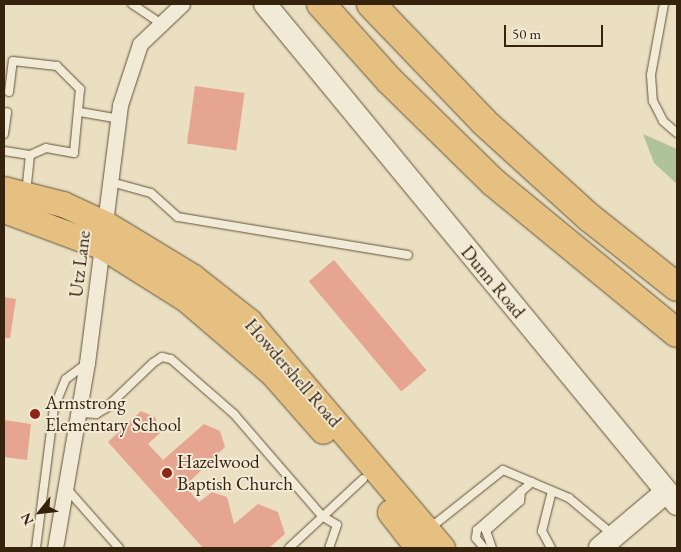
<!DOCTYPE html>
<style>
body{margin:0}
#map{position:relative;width:681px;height:552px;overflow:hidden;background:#eadfc0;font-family:"EB Garamond",serif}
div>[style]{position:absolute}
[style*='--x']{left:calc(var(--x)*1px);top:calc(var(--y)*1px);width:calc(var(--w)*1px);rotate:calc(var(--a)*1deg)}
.green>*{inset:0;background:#b0c398}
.building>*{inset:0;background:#e6a591;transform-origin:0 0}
.roads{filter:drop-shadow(0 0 1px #63523a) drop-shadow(0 0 1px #63523a)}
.lane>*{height:8px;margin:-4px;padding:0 4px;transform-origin:4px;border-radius:4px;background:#f1ead6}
.street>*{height:15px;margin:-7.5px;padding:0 7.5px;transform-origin:7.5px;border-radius:7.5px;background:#f1ead6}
.secondary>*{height:22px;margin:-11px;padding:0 11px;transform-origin:11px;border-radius:11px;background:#f1ead6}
.primary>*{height:25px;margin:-12.5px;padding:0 12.5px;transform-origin:12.5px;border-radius:12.5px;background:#e5c080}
.highway>*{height:28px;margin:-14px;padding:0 14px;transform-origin:14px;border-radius:14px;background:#e5c080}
.dots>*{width:14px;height:14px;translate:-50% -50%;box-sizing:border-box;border:2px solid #f1ead6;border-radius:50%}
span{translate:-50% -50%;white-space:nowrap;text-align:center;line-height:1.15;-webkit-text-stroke:4px #f1ead6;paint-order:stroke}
.street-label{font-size:19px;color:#36230d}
.poi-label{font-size:19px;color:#36230d}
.left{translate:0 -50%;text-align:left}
.frame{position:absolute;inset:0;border:5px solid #36230d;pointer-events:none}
.north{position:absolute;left:15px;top:487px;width:50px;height:50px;-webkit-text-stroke:4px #f1ead6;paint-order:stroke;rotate:241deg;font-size:14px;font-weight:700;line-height:20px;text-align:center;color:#36230d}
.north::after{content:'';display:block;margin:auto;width:18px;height:22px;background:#36230d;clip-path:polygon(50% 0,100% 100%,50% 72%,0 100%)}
.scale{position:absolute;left:504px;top:25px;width:99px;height:22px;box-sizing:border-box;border:2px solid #36230d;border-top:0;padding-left:6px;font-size:15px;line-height:18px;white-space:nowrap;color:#36230d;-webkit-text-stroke:4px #f1ead6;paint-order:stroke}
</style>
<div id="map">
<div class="green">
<div style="clip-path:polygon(643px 134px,677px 149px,677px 184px,654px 163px)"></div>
</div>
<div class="building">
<div style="left:195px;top:86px;width:50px;height:58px;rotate:8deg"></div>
<div style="left:334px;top:260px;width:144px;height:33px;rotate:50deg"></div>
<div style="clip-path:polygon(4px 297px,16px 299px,10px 338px,4px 338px)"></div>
<div style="clip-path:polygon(141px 411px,155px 417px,160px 433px,148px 444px,163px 460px,204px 424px,220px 431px,225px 447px,185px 486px,199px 502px,212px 492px,227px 497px,234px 524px,258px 504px,278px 512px,285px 534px,269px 548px,203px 548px,108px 442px)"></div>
<div style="clip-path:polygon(4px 420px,31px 424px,27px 460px,4px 457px)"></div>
</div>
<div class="roads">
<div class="lane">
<div style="--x:132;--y:4;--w:34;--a:34"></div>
<div style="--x:664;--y:4;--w:72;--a:100.4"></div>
<div style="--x:651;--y:75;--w:26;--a:86"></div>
<div style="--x:653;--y:101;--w:22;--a:63"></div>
<div style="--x:663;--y:121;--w:18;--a:41"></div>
<div style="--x:9;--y:92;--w:31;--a:-83"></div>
<div style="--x:13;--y:61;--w:44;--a:6.5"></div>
<div style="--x:57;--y:66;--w:33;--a:45"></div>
<div style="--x:80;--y:89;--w:64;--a:95.4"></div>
<div style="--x:74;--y:153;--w:28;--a:-170"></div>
<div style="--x:46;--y:148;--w:17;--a:156"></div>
<div style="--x:80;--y:112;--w:39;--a:10"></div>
<div style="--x:4;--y:134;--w:22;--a:-82"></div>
<div style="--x:4;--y:151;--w:26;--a:9"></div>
<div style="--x:30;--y:155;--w:36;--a:96"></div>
<div style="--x:111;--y:182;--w:41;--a:15.4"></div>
<div style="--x:151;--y:193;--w:36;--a:42"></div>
<div style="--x:178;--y:217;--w:233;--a:9.4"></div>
<div style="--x:80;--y:413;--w:16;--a:4"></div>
<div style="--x:96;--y:414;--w:12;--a:-31"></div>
<div style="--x:106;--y:408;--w:65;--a:-43.8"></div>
<div style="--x:153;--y:363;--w:11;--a:-34"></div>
<div style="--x:162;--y:357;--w:9;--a:13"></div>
<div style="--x:171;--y:359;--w:84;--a:41.1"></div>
<div style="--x:234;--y:414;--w:135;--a:49.2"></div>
<div style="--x:322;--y:516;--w:17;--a:31"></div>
<div style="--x:337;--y:525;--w:24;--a:109"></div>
<div style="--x:66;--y:488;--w:80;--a:48.5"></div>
<div style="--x:430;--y:528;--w:93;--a:-38.5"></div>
<div style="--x:503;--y:470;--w:72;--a:23"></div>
<div style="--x:569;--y:498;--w:56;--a:39.9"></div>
<div style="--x:36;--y:548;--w:141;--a:-82.7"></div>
<div style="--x:54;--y:408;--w:31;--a:-68"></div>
<div style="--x:66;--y:379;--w:26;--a:-37"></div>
<div style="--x:289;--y:548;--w:101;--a:-43"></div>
<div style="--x:484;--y:548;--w:13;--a:-129"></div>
<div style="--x:476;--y:538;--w:8;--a:-83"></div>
<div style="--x:477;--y:530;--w:73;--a:-41.1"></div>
<div style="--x:492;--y:548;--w:18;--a:-109"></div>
<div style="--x:486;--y:531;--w:45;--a:-41.4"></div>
<div style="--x:520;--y:501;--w:10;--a:-84"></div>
<div style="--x:551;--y:548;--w:19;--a:-118"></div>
<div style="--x:542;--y:531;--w:41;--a:-76"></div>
</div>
<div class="street">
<div style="--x:55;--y:548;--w:188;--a:-80.2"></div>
<div style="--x:87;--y:363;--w:260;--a:-82.7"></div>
<div style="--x:120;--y:105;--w:64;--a:-71.8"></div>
<div style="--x:140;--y:44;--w:58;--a:-43.6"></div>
</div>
<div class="secondary">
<div style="--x:265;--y:4;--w:648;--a:50.51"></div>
<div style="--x:600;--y:548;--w:87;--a:-40.3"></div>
</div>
<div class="primary">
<div style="--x:4;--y:189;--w:61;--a:14.3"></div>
<div style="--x:63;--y:204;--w:47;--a:24.9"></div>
<div style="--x:106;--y:224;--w:102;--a:31.3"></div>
<div style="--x:193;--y:277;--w:71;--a:38.2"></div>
<div style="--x:249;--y:321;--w:298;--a:49.6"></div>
<div style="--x:4;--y:210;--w:106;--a:20.5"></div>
<div style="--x:103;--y:247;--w:99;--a:32.2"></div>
<div style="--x:187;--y:300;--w:112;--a:40.7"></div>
<div style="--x:272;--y:373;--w:77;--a:48.7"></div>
<div style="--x:390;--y:512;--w:46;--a:52.1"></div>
</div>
<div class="highway">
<div style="--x:321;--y:4;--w:102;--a:48.2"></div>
<div style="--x:389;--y:80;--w:146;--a:44.4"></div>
<div style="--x:493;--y:182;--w:238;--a:39.4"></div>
<div style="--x:371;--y:4;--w:163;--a:46.2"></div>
<div style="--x:484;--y:122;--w:143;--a:42.2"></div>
<div style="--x:590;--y:218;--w:111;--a:38.4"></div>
</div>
</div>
<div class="dots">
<div style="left:35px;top:414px;background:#8f2418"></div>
<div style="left:167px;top:473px;background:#8f2418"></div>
</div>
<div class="street-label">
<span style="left:80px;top:264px;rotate:-83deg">Utz Lane</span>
<span style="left:493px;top:282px;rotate:50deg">Dunn Road</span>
<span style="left:293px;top:373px;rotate:49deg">Howdershell Road</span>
</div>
<div class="poi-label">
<span class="left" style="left:45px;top:414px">Armstrong<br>Elementary School</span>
<span class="left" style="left:177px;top:473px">Hazelwood<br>Baptish Church</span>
</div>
<div class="frame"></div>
<div class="north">N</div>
<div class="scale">50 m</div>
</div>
